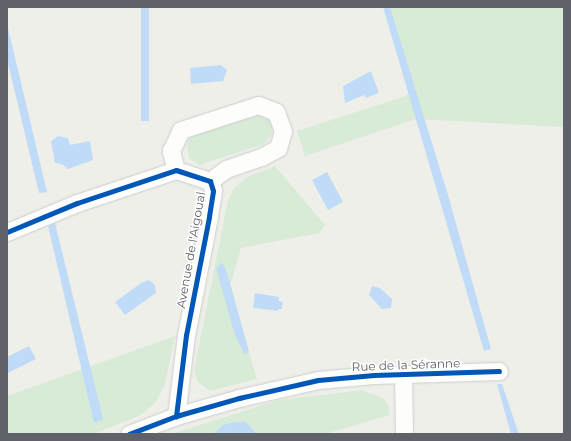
<!DOCTYPE html>
<meta charset="utf-8">
<style>
body{margin:0}
#map{position:relative;width:571px;height:441px;overflow:hidden;background:#efefea;font-family:Montserrat,sans-serif}
div>[style]{position:absolute}
[style*='--x']{left:calc(var(--x)*1px);top:calc(var(--y)*1px);width:calc(var(--w)*1px);rotate:calc(var(--a)*1deg)}
.green>*{inset:0;background:#d8ebd7}
.water>*{inset:0;background:#bfdbf8;transform-origin:0 0}
.roads{filter:drop-shadow(0 0 1px #cccdcc) drop-shadow(0 0 1px #cccdcc)}
.minor>*{height:17px;margin:-8.5px;padding:0 8.5px;transform-origin:8.5px;border-radius:8.5px;background:#fdfdfc}
.cycleway>*{height:5px;margin:-2.5px;padding:0 2.5px;transform-origin:2.5px;border-radius:2.5px;background:#0057b8}
span{translate:-50% -50%;white-space:nowrap;text-align:center;line-height:1.15;-webkit-text-stroke:3px #fff;paint-order:stroke}
.street-label{font-size:12px;color:#5f6268}
.frame{position:absolute;inset:0;border:8px solid #5f6268;pointer-events:none}
</style>
<div id="map">
<div class="green">
<div style="clip-path:polygon(384px 7px,564px 7px,564px 127px,416px 119px,305px 156px,297px 131px,409px 95px)"></div>
<div style="clip-path:polygon(259px 115px,269px 120px,272px 126px,271px 136px,264px 144px,199px 165px,189px 158px,187px 143px,192px 135px)"></div>
<div style="clip-path:polygon(275px 166px,325px 225px,319px 233px,241px 248px,230px 286px,257px 379px,210px 391px,198px 382px,194px 370px,228px 200px,234px 188px,247px 177px)"></div>
<div style="clip-path:polygon(175px 336px,165px 384px,156px 402px,141px 415px,94px 434px,7px 434px,7px 396px)"></div>
<div style="clip-path:polygon(362px 390px,382px 398px,387px 403px,390px 415px,325px 434px,171px 434px,279px 400px)"></div>
</div>
<div class="water">
<div style="left:141px;top:7px;width:8px;height:114px"></div>
<div style="clip-path:polygon(383px 7px,390px 7px,448px 195px,491px 349px,484px 351px)"></div>
<div style="clip-path:polygon(7px 24px,18px 70px,47px 192px,39px 193px,7px 59px)"></div>
<div style="clip-path:polygon(221px 65px,227px 70px,223px 81px,191px 84px,190px 68px)"></div>
<div style="clip-path:polygon(371px 71px,379px 93px,366px 98px,364px 95px,345px 103px,343px 86px)"></div>
<div style="clip-path:polygon(58px 136px,68px 138px,70px 145px,90px 141px,93px 160px,68px 169px,62px 164px,55px 163px,51px 141px)"></div>
<div style="left:327px;top:172px;width:34px;height:17px;rotate:62deg"></div>
<div style="clip-path:polygon(55px 223px,103px 419px,94px 423px,48px 226px)"></div>
<div style="clip-path:polygon(221px 263px,224px 265px,230px 283px,249px 352px,244px 354px,234px 332px,216px 268px)"></div>
<div style="clip-path:polygon(149px 280px,155px 285px,156px 293px,125px 315px,115px 302px,141px 283px)"></div>
<div style="clip-path:polygon(372px 286px,380px 288px,392px 299px,391px 308px,382px 309px,369px 295px)"></div>
<div style="clip-path:polygon(255px 293px,279px 297px,279px 301px,283px 302px,282px 309px,278px 309px,278px 311px,253px 308px)"></div>
<div style="clip-path:polygon(29px 346px,36px 359px,8px 373px,7px 357px)"></div>
<div style="clip-path:polygon(497px 384px,502px 384px,519px 434px,511px 434px)"></div>
<div style="clip-path:polygon(235px 422px,246px 422px,257px 434px,213px 434px,223px 425px)"></div>
</div>
<div class="roads">
<div class="minor">
<div style="--x:176;--y:170;--w:20;--a:-105"></div>
<div style="--x:171;--y:151;--w:23;--a:-65"></div>
<div style="--x:181;--y:130;--w:81;--a:-18"></div>
<div style="--x:258;--y:105;--w:19;--a:21"></div>
<div style="--x:276;--y:112;--w:20;--a:70"></div>
<div style="--x:283;--y:131;--w:18;--a:106"></div>
<div style="--x:278;--y:148;--w:19;--a:152"></div>
<div style="--x:261;--y:157;--w:37;--a:161"></div>
<div style="--x:226;--y:169;--w:20;--a:143"></div>
<div style="--x:7;--y:232;--w:76;--a:-22.5"></div>
<div style="--x:77;--y:203;--w:104;--a:-18.4"></div>
<div style="--x:176;--y:170;--w:36;--a:18"></div>
<div style="--x:210;--y:181;--w:10;--a:73"></div>
<div style="--x:213;--y:191;--w:26;--a:99"></div>
<div style="--x:209;--y:217;--w:120;--a:101"></div>
<div style="--x:186;--y:335;--w:82;--a:97"></div>
<div style="--x:176;--y:416;--w:50;--a:159"></div>
<div style="--x:403;--y:374;--w:60;--a:89"></div>
<div style="--x:176;--y:416;--w:66;--a:-15.9"></div>
<div style="--x:239;--y:398;--w:81;--a:-12.8"></div>
<div style="--x:318;--y:380;--w:56;--a:-5.1"></div>
<div style="--x:374;--y:375;--w:125;--a:-1.8"></div>
</div>
</div>
<div class="cycleway">
<div style="--x:7;--y:232;--w:76;--a:-22.5"></div>
<div style="--x:77;--y:203;--w:104;--a:-18.4"></div>
<div style="--x:176;--y:170;--w:36;--a:18"></div>
<div style="--x:210;--y:181;--w:10;--a:73"></div>
<div style="--x:213;--y:191;--w:26;--a:99"></div>
<div style="--x:209;--y:217;--w:120;--a:101"></div>
<div style="--x:186;--y:335;--w:82;--a:97"></div>
<div style="--x:176;--y:416;--w:50;--a:159"></div>
<div style="--x:176;--y:416;--w:66;--a:-15.9"></div>
<div style="--x:239;--y:398;--w:81;--a:-12.8"></div>
<div style="--x:318;--y:380;--w:56;--a:-5.1"></div>
<div style="--x:374;--y:375;--w:125;--a:-1.8"></div>
</div>
<div class="street-label">
<span style="left:191px;top:250px;rotate:-80deg">Avenue de l'Aigoual</span>
<span style="left:406px;top:365px;rotate:-2deg">Rue de la Séranne</span>
</div>
<div class="frame"></div>
</div>
